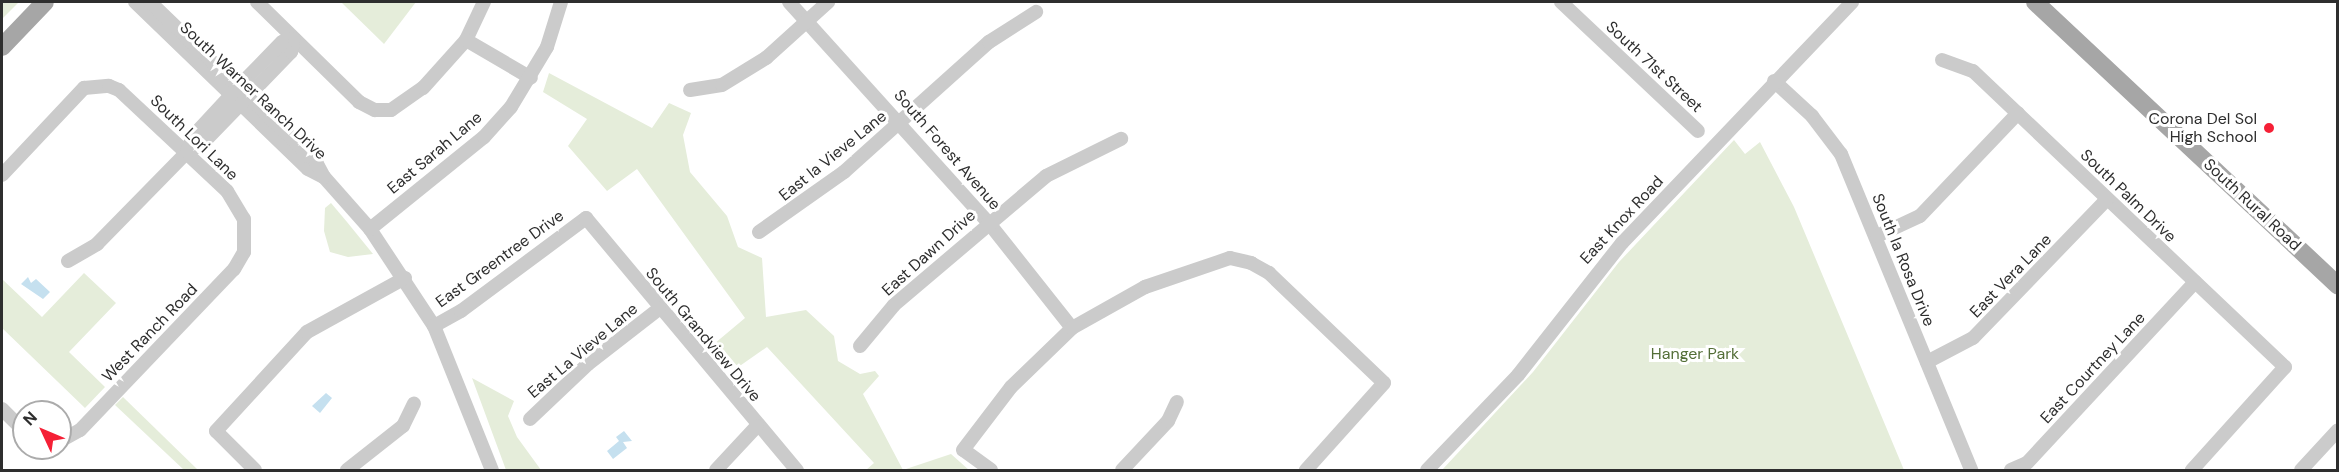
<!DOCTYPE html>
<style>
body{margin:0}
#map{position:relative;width:2339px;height:472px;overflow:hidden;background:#fff;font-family:"DM Sans",sans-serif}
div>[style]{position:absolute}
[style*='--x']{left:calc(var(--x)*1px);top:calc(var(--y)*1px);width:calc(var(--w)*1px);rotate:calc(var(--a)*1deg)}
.green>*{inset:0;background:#e5edda}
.water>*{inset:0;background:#c5e0ef}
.minor>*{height:14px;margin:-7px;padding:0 7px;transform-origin:7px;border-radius:7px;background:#cbcbcb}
.major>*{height:18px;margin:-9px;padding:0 9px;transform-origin:9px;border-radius:9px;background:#a6a6a6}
.dots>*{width:16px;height:16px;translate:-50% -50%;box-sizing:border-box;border:3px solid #fff;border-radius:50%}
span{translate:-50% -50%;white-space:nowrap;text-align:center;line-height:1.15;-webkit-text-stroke:6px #fff;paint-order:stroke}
.street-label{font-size:16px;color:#2e2e2e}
.poi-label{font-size:16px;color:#2e2e2e}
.right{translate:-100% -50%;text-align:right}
.park-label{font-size:16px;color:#536e37}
.frame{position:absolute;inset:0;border:3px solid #2e2e2e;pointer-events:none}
.north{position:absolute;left:12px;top:400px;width:60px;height:60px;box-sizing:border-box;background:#fff;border:2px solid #ababab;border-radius:50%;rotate:314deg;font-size:16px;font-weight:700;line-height:24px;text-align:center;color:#2e2e2e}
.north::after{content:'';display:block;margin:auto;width:21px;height:27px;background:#f52036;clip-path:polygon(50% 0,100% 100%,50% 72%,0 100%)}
</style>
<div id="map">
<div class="green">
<div style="clip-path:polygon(2px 2px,19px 2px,2px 19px)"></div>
<div style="clip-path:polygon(341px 2px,416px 2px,384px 44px)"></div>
<div style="clip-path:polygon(549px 73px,652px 128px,669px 103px,691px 113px,683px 135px,690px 172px,727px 216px,738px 247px,762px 258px,766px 317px,806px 310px,834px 336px,838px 361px,860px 374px,875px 371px,879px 376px,863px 394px,903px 470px,951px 454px,969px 470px,866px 470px,874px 463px,767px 347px,734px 370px,714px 344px,745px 318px,637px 169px,607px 191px,568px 146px,587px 119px,543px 92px)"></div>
<div style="clip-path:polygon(1734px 140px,1745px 154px,1760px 142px,1794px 207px,1904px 470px,1442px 470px,1533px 372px,1619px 262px)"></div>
<div style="clip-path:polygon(331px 203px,347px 222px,373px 254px,348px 257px,330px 252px,324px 231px,325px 208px)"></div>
<div style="clip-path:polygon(84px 273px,116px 303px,69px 352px,105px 387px,85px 408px,2px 328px,2px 279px,42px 317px)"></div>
<div style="clip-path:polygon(472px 378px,514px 401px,508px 416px,517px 437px,541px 470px,506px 470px)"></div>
<div style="clip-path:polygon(123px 397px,198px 470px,184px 470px,115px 405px)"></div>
</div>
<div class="water">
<div style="clip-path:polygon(28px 277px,31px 283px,36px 279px,50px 292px,43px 299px,21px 284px)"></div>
<div style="clip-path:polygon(326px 393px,332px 398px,320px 413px,312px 406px)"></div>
<div style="clip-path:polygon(624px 431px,632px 441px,623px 442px,627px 448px,613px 459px,607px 451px,619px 441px,616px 437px)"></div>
</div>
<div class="minor">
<div style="--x:135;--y:2;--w:240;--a:44"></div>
<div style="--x:308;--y:169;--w:18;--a:27"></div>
<div style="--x:324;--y:177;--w:69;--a:48.5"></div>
<div style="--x:370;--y:229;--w:116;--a:56.6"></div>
<div style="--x:434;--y:326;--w:155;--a:68.1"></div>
<div style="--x:150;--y:2;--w:231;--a:43.9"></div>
<div style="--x:316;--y:162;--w:17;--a:62"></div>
<div style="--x:257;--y:2;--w:143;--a:44.4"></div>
<div style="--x:359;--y:102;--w:18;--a:27"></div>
<div style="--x:375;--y:110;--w:16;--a:0"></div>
<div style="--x:391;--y:110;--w:39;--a:-35"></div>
<div style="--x:423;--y:88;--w:64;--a:-48.1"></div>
<div style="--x:466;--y:40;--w:42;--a:-64.7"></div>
<div style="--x:789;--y:2;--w:297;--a:47.9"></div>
<div style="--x:988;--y:222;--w:135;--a:51.6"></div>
<div style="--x:1561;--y:2;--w:188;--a:43.3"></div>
<div style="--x:466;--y:40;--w:75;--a:30.3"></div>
<div style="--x:1942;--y:60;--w:33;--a:20"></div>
<div style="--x:1973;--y:71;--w:430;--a:43.5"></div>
<div style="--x:2285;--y:367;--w:139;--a:132.1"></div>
<div style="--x:1774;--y:81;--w:52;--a:42.6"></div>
<div style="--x:1812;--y:116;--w:48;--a:52.7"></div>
<div style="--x:1841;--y:154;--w:342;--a:67.6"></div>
<div style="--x:690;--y:90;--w:32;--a:-9"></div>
<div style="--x:722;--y:85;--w:52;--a:-31.5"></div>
<div style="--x:766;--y:58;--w:84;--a:-42.1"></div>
<div style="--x:2;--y:175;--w:120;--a:-46.7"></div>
<div style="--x:84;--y:88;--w:25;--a:-5"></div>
<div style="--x:109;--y:86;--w:11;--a:22"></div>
<div style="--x:119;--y:90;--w:148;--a:43.1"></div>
<div style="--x:227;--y:191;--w:33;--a:59"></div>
<div style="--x:244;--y:219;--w:33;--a:90"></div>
<div style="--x:244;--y:252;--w:20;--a:120"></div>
<div style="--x:234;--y:269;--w:223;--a:133.7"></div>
<div style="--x:80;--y:430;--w:23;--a:151"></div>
<div style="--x:370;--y:229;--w:146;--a:-38.9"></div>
<div style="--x:484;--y:137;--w:40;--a:-48"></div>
<div style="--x:511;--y:107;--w:70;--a:-59"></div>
<div style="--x:547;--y:47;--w:47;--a:-72.7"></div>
<div style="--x:759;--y:232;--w:104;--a:-35.2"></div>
<div style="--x:844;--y:172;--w:195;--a:-41.9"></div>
<div style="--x:989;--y:42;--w:56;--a:-32.6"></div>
<div style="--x:1877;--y:236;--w:47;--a:-24.9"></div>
<div style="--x:1920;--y:216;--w:142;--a:-46.4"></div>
<div style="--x:68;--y:261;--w:34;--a:-30"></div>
<div style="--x:97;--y:244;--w:129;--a:-45.6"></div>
<div style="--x:187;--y:152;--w:18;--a:-29"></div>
<div style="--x:203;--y:143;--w:127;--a:-46"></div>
<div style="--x:291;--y:52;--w:13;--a:-77"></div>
<div style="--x:294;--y:39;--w:12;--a:166"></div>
<div style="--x:282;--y:42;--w:53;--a:134.2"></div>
<div style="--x:245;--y:80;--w:76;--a:132.9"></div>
<div style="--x:193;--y:136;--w:17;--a:111"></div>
<div style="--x:434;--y:326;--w:31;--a:-29"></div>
<div style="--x:461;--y:311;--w:156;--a:-36.6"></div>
<div style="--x:586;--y:218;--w:329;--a:50.1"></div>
<div style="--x:860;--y:346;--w:53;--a:-50.3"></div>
<div style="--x:894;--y:305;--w:199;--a:-40.3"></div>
<div style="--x:1046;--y:176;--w:84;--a:-26.3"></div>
<div style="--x:1927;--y:362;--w:52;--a:-27.6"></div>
<div style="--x:1973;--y:338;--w:193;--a:-46"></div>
<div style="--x:2;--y:409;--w:31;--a:45"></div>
<div style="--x:530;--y:419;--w:80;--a:-43.5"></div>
<div style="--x:588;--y:364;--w:90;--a:-37.8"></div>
<div style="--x:255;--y:470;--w:55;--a:-135"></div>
<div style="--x:216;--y:431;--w:134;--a:-47.4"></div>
<div style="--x:307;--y:332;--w:112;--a:-28.9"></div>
<div style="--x:347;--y:470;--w:71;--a:-38.2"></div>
<div style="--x:403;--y:426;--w:25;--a:-64"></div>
<div style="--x:716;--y:470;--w:60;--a:-47"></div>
<div style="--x:991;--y:470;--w:34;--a:-144"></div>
<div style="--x:963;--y:450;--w:79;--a:-52.7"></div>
<div style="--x:1011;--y:387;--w:85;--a:-44"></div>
<div style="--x:1072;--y:328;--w:84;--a:-29.3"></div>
<div style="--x:1145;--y:287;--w:90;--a:-18.8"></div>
<div style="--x:1230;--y:258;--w:22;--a:13"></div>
<div style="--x:1251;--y:263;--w:21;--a:29"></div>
<div style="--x:1269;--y:273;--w:159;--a:43.7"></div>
<div style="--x:1384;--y:383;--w:117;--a:131.9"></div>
<div style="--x:1122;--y:470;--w:67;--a:-46.8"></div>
<div style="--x:1168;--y:421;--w:21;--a:-65"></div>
<div style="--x:1427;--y:470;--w:132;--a:-46.2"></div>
<div style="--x:1518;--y:375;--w:168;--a:-51.8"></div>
<div style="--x:1622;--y:243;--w:333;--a:-46.3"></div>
<div style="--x:2011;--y:470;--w:17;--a:-24"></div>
<div style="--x:2027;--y:463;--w:247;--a:-47.1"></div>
<div style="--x:2301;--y:470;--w:54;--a:-47.2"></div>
</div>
<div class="major">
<div style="--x:2035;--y:2;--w:415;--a:43.1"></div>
<div style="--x:2;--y:47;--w:62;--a:-46.3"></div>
</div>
<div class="dots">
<div style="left:2269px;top:128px;background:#f52036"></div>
</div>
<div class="street-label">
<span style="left:1654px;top:67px;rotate:43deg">South 71st Street</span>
<span style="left:253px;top:91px;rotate:43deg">South Warner Ranch Drive</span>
<span style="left:194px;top:138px;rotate:44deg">South Lori Lane</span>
<span style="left:947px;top:150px;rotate:49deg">South Forest Avenue</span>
<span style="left:435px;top:153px;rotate:-40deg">East Sarah Lane</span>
<span style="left:833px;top:156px;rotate:-39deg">East la Vieve Lane</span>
<span style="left:2128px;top:196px;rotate:44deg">South Palm Drive</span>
<span style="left:2252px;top:205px;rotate:43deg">South Rural Road</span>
<span style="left:1622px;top:220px;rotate:-47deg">East Knox Road</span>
<span style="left:929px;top:253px;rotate:-42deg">East Dawn Drive</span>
<span style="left:500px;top:259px;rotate:-36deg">East Greentree Drive</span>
<span style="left:1903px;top:260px;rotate:68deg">South la Rosa Drive</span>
<span style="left:2011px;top:276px;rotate:-46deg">East Vera Lane</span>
<span style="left:150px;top:333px;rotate:-46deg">West Ranch Road</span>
<span style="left:703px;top:335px;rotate:50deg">South Grandview Drive</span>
<span style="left:583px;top:351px;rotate:-40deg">East La Vieve Lane</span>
<span style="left:2093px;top:368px;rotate:-47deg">East Courtney Lane</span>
</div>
<div class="poi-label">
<span class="right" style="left:2257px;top:128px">Corona Del Sol<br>High School</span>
</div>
<div class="park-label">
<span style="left:1695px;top:354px">Hanger Park</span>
</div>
<div class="frame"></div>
<div class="north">N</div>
</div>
